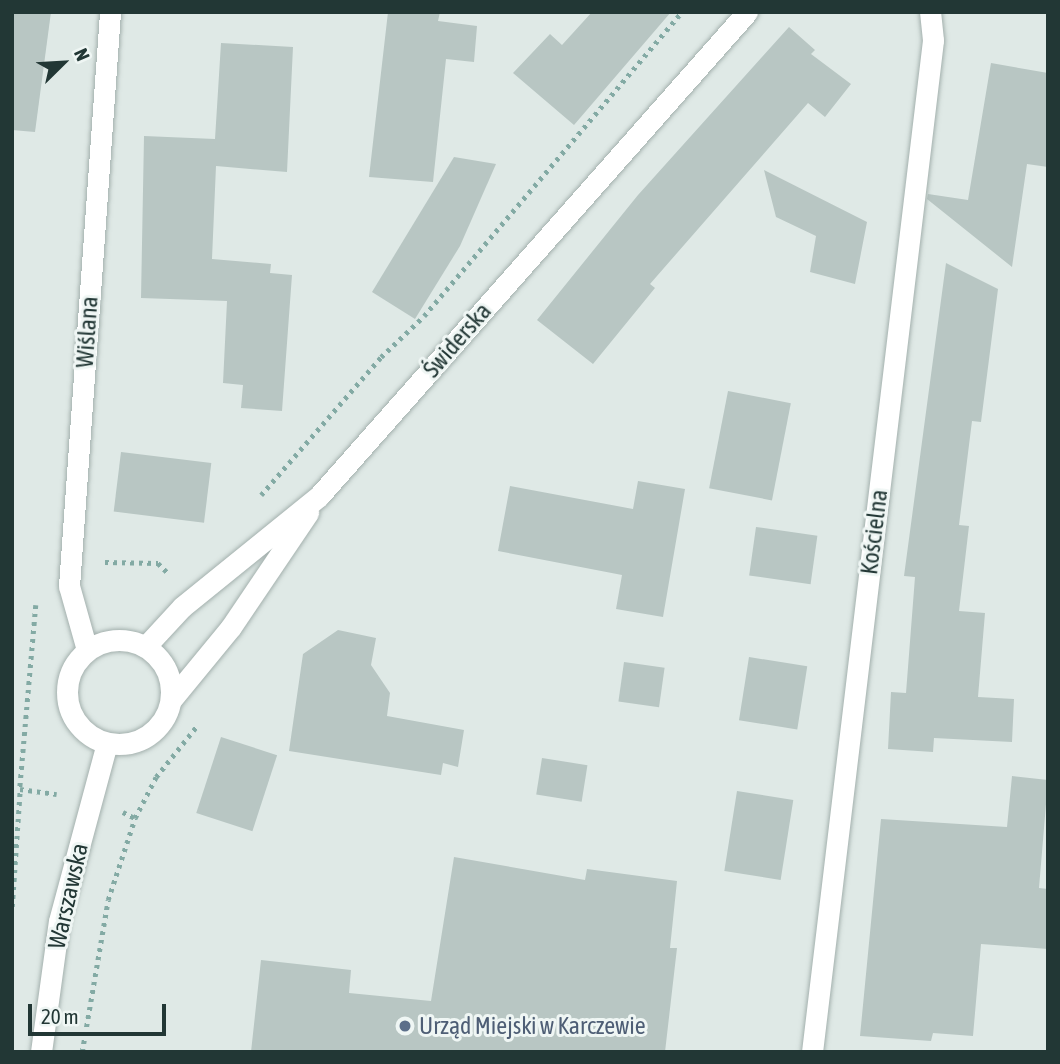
<!DOCTYPE html>
<meta charset="utf-8">
<style>
body{margin:0}
#map{position:relative;width:1060px;height:1064px;overflow:hidden;background:#dfe9e6;font-family:"Asap Condensed",sans-serif}
div>[style]{position:absolute}
[style*='--x']{left:calc(var(--x)*1px);top:calc(var(--y)*1px);width:calc(var(--w)*1px);rotate:calc(var(--a)*1deg)}
.building>*{inset:0;background:#b8c6c3;transform-origin:0 0}
.path>*{height:4.5px;margin-top:-2.25px;transform-origin:0;background:repeating-linear-gradient(90deg,#83aaa4 0 3.5px,transparent 0 8.5px)}
.roads{filter:drop-shadow(0 0 2px #a3b0ad) drop-shadow(0 0 2px #a3b0ad)}
.street>*{height:21px;margin:-10.5px;padding:0 10.5px;transform-origin:10.5px;border-radius:10.5px;background:#fff}
.secondary>*{height:21px;margin:-10.5px;padding:0 10.5px;transform-origin:10.5px;border-radius:10.5px;background:#fff}
.secondary>.ring{margin:-10.5px;padding:0;box-sizing:content-box;background:none;border:21px solid #fff;border-radius:50%}
.dots>*{width:19px;height:19px;translate:-50% -50%;box-sizing:border-box;border:4px solid #eff6f4;border-radius:50%}
span{translate:-50% -50%;white-space:nowrap;text-align:center;line-height:1.15;-webkit-text-stroke:6px #eff6f4;paint-order:stroke}
.street-label{font-size:24px;color:#223735}
.service-label{font-size:24px;color:#4e5e75}
.left{translate:0 -50%;text-align:left}
.frame{position:absolute;inset:0;border:14px solid #223735;pointer-events:none}
.north{position:absolute;left:28px;top:28px;width:70px;height:70px;-webkit-text-stroke:5px #eff6f4;paint-order:stroke;rotate:66deg;font-size:19px;font-weight:700;line-height:28px;text-align:center;color:#223735}
.north::after{content:'';display:block;margin:auto;width:24px;height:32px;background:#223735;clip-path:polygon(50% 0,100% 100%,50% 72%,0 100%)}
.scale{position:absolute;left:28px;top:1004px;width:138px;height:32px;box-sizing:border-box;border:4px solid #223735;border-top:0;padding-left:9px;font-size:21px;line-height:24px;white-space:nowrap;color:#223735;-webkit-text-stroke:5px #eff6f4;paint-order:stroke}
</style>
<div id="map">
<div class="building">
<div style="clip-path:polygon(12px 12px,51px 12px,35px 132px,12px 130px)"></div>
<div style="clip-path:polygon(388px 12px,440px 12px,438px 21px,477px 26px,474px 62px,446px 59px,433px 182px,369px 177px)"></div>
<div style="clip-path:polygon(592px 12px,671px 12px,574px 125px,513px 73px,550px 34px,562px 45px)"></div>
<div style="clip-path:polygon(789px 27px,815px 50px,811px 54px,851px 84px,825px 117px,808px 103px,650px 284px,655px 288px,593px 364px,537px 320px,638px 195px)"></div>
<div style="clip-path:polygon(221px 43px,293px 47px,287px 172px,216px 166px,212px 259px,271px 264px,270px 273px,292px 275px,282px 411px,241px 408px,243px 385px,223px 383px,227px 301px,141px 298px,144px 136px,215px 139px)"></div>
<div style="clip-path:polygon(991px 63px,1048px 73px,1048px 167px,1027px 164px,1012px 267px,927px 199px,928px 194px,968px 200px)"></div>
<div style="clip-path:polygon(454px 157px,496px 164px,460px 246px,415px 319px,372px 292px)"></div>
<div style="clip-path:polygon(764px 170px,867px 222px,855px 284px,810px 272px,816px 236px,776px 217px)"></div>
<div style="clip-path:polygon(946px 263px,998px 289px,981px 422px,972px 421px,959px 525px,969px 526px,959px 611px,985px 613px,978px 697px,1014px 699px,1012px 742px,934px 738px,933px 752px,888px 749px,891px 692px,906px 693px,915px 577px,904px 576px)"></div>
<div style="left:728px;top:391px;width:64px;height:99px;rotate:11deg"></div>
<div style="left:121px;top:452px;width:91px;height:60px;rotate:7deg"></div>
<div style="clip-path:polygon(638px 481px,685px 489px,663px 617px,616px 609px,622px 575px,498px 551px,510px 486px,633px 509px)"></div>
<div style="left:756px;top:527px;width:62px;height:49px;rotate:8deg"></div>
<div style="clip-path:polygon(338px 630px,376px 638px,371px 665px,390px 693px,387px 716px,464px 730px,458px 767px,443px 763px,441px 775px,289px 751px,303px 654px)"></div>
<div style="left:749px;top:657px;width:59px;height:64px;rotate:9deg"></div>
<div style="left:624px;top:662px;width:41px;height:40px;rotate:8deg"></div>
<div style="left:221px;top:737px;width:59px;height:80px;rotate:18deg"></div>
<div style="left:542px;top:758px;width:46px;height:37px;rotate:9deg"></div>
<div style="clip-path:polygon(1012px 776px,1048px 780px,1039px 888px,1048px 889px,1048px 949px,981px 944px,973px 1036px,933px 1033px,931px 1041px,860px 1036px,881px 819px,1007px 827px)"></div>
<div style="left:737px;top:791px;width:57px;height:81px;rotate:9deg"></div>
<div style="clip-path:polygon(454px 857px,585px 880px,587px 869px,677px 881px,670px 948px,677px 948px,665px 1052px,251px 1052px,261px 960px,351px 970px,349px 993px,431px 1001px)"></div>
</div>
<div class="path">
<div style="--x:261;--y:495;--w:183;--a:-49"></div>
<div style="--x:381;--y:357;--w:59;--a:-43.6"></div>
<div style="--x:424;--y:316;--w:399;--a:-49.7"></div>
<div style="--x:105;--y:562;--w:53;--a:1.1"></div>
<div style="--x:158;--y:563;--w:16;--a:45"></div>
<div style="--x:36;--y:605;--w:185;--a:95"></div>
<div style="--x:20;--y:789;--w:37;--a:8"></div>
<div style="--x:123;--y:812;--w:13;--a:27"></div>
<div style="--x:135;--y:818;--w:46;--a:-62.9"></div>
<div style="--x:156;--y:777;--w:64;--a:-51.3"></div>
<div style="--x:12;--y:907;--w:118;--a:-86.1"></div>
<div style="--x:82;--y:1052;--w:154;--a:-80.3"></div>
<div style="--x:108;--y:900;--w:86;--a:-71.8"></div>
</div>
<div class="roads">
<div class="street">
<div style="--x:812;--y:1052;--w:1019;--a:-83.18"></div>
<div style="--x:933;--y:40;--w:28;--a:-96"></div>
</div>
<div class="secondary">
<div class="ring" style="left:67px;top:640px;width:83px;height:83px"></div>
<div style="--x:146;--y:646;--w:53;--a:-47.3"></div>
<div style="--x:182;--y:607;--w:176;--a:-39"></div>
<div style="--x:319;--y:496;--w:646;--a:-48.51"></div>
<div style="--x:87;--y:650;--w:66;--a:-105.7"></div>
<div style="--x:69;--y:586;--w:575;--a:-85.91"></div>
<div style="--x:171;--y:700;--w:94;--a:-50.6"></div>
<div style="--x:231;--y:627;--w:138;--a:-56"></div>
<div style="--x:41;--y:1052;--w:132;--a:-82.2"></div>
<div style="--x:59;--y:921;--w:184;--a:-74.9"></div>
</div>
</div>
<div class="dots">
<div style="left:405px;top:1026px;background:#5c6f8a"></div>
</div>
<div class="street-label">
<span style="left:87px;top:332px;rotate:-86deg">Wiślana</span>
<span style="left:457px;top:340px;rotate:-49deg">Świderska</span>
<span style="left:874px;top:532px;rotate:-83deg">Kościelna</span>
<span style="left:68px;top:896px;rotate:-77deg">Warszawska</span>
</div>
<div class="service-label">
<span class="left" style="left:419px;top:1026px">Urząd Miejski w Karczewie</span>
</div>
<div class="frame"></div>
<div class="north">N</div>
<div class="scale">20 m</div>
</div>
